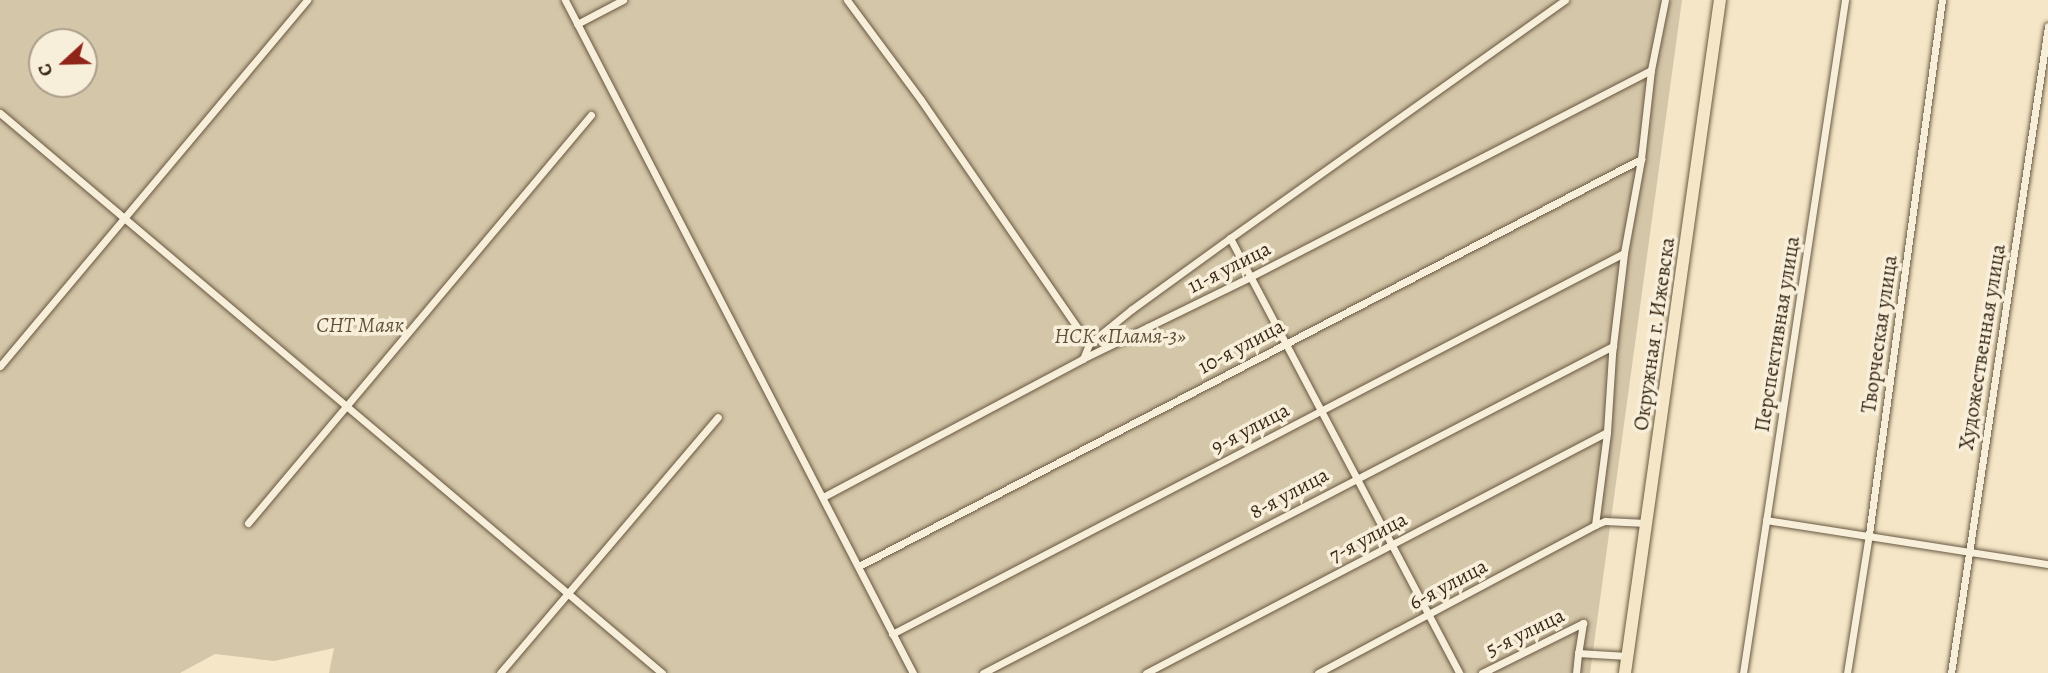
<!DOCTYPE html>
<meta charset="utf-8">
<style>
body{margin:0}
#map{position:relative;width:2048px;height:673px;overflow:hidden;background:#f4e6c6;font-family:Alegreya,serif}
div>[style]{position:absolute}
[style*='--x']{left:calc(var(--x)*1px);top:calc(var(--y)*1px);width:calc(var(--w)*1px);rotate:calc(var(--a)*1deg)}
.green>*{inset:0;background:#d4c6a8}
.roads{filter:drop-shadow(0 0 2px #685842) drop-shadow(0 0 2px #685842)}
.minor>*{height:7px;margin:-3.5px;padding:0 3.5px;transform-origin:3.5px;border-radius:3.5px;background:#f8efda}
.primary>*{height:12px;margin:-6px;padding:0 6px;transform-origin:6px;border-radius:6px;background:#f4e6c6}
span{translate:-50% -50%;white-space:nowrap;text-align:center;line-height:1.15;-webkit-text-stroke:7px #f8efda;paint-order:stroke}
.street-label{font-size:21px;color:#392816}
.park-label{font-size:21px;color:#60503a;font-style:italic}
.north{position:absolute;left:28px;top:28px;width:70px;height:70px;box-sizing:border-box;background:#f8efda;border:2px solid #ac9f8c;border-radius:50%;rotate:248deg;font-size:19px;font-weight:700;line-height:28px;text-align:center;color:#392816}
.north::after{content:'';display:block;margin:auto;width:24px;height:32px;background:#8f2418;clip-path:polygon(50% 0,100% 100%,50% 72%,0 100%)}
</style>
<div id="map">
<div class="green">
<div style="clip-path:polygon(evenodd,0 0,1682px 0,1590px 673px,329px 673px,334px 648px,274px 661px,215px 654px,180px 673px,0 673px,0 0,42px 42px,84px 42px,84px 84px,42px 84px,42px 42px)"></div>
</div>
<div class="roads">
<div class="minor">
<div style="--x:565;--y:0;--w:758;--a:62.66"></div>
<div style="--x:847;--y:0;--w:124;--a:53.5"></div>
<div style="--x:921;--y:100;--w:296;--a:55.5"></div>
<div style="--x:577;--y:24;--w:52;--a:-27.6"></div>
<div style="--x:0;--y:113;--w:867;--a:40.23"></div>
<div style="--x:1230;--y:238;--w:411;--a:-35.4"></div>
<div style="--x:1083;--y:359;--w:16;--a:-68"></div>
<div style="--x:1089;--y:344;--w:55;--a:-39.1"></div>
<div style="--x:1132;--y:309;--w:121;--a:-35.9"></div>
<div style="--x:1230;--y:238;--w:492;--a:62.2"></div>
<div style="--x:0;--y:366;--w:478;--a:-50"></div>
<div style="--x:823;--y:497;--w:293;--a:-28"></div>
<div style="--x:1082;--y:359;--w:187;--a:-26"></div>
<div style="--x:1250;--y:277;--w:451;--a:-27.3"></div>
<div style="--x:1766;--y:520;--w:285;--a:8.9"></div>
<div style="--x:248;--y:523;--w:533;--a:-49.95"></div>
<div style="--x:1595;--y:525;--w:94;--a:-82.6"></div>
<div style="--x:1607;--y:432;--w:78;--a:-86.3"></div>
<div style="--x:1612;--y:354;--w:102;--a:-83.2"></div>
<div style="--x:1624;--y:253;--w:96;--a:-79.7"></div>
<div style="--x:1641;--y:159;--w:90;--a:-83.6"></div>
<div style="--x:1651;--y:70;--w:71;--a:-78.7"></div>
<div style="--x:859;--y:566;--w:882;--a:-27.5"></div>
<div style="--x:1583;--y:623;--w:30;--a:99"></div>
<div style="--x:1578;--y:653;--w:49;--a:3.5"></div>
<div style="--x:892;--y:634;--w:825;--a:-27.5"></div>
<div style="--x:500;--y:673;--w:336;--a:-49.6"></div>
<div style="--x:983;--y:673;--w:710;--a:-27.43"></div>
<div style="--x:1146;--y:673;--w:520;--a:-27.6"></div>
<div style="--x:1318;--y:673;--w:314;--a:-28.1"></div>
<div style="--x:1595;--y:525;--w:11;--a:-22"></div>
<div style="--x:1605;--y:521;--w:41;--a:2.8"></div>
<div style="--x:1482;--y:673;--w:113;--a:-26.3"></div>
<div style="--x:1576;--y:673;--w:20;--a:-84"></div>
<div style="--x:1743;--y:673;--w:681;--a:-81.38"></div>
<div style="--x:1847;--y:673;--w:141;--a:-81"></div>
<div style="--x:1869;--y:534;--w:539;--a:-82.22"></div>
<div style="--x:1951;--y:673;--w:654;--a:-81.47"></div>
</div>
<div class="primary">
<div style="--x:1625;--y:673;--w:680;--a:-81.97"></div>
</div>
</div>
<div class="street-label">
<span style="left:1229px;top:267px;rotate:-27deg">11-я улица</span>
<span style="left:1654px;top:334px;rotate:-82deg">Окружная г. Ижевска</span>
<span style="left:1777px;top:334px;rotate:-81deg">Перспективная улица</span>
<span style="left:1879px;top:334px;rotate:-82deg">Творческая улица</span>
<span style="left:1241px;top:346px;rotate:-28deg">10-я улица</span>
<span style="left:1982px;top:347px;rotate:-81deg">Художественная улица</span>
<span style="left:1250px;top:428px;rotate:-28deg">9-я улица</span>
<span style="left:1289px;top:493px;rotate:-28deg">8-я улица</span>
<span style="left:1368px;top:537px;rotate:-28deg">7-я улица</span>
<span style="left:1448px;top:584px;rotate:-28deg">6-я улица</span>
<span style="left:1525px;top:632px;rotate:-26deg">5-я улица</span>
</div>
<div class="park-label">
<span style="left:360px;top:325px">СНТ Маяк</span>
<span style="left:1120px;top:336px">НСК «Пламя-3»</span>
</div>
<div class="north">С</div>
</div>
